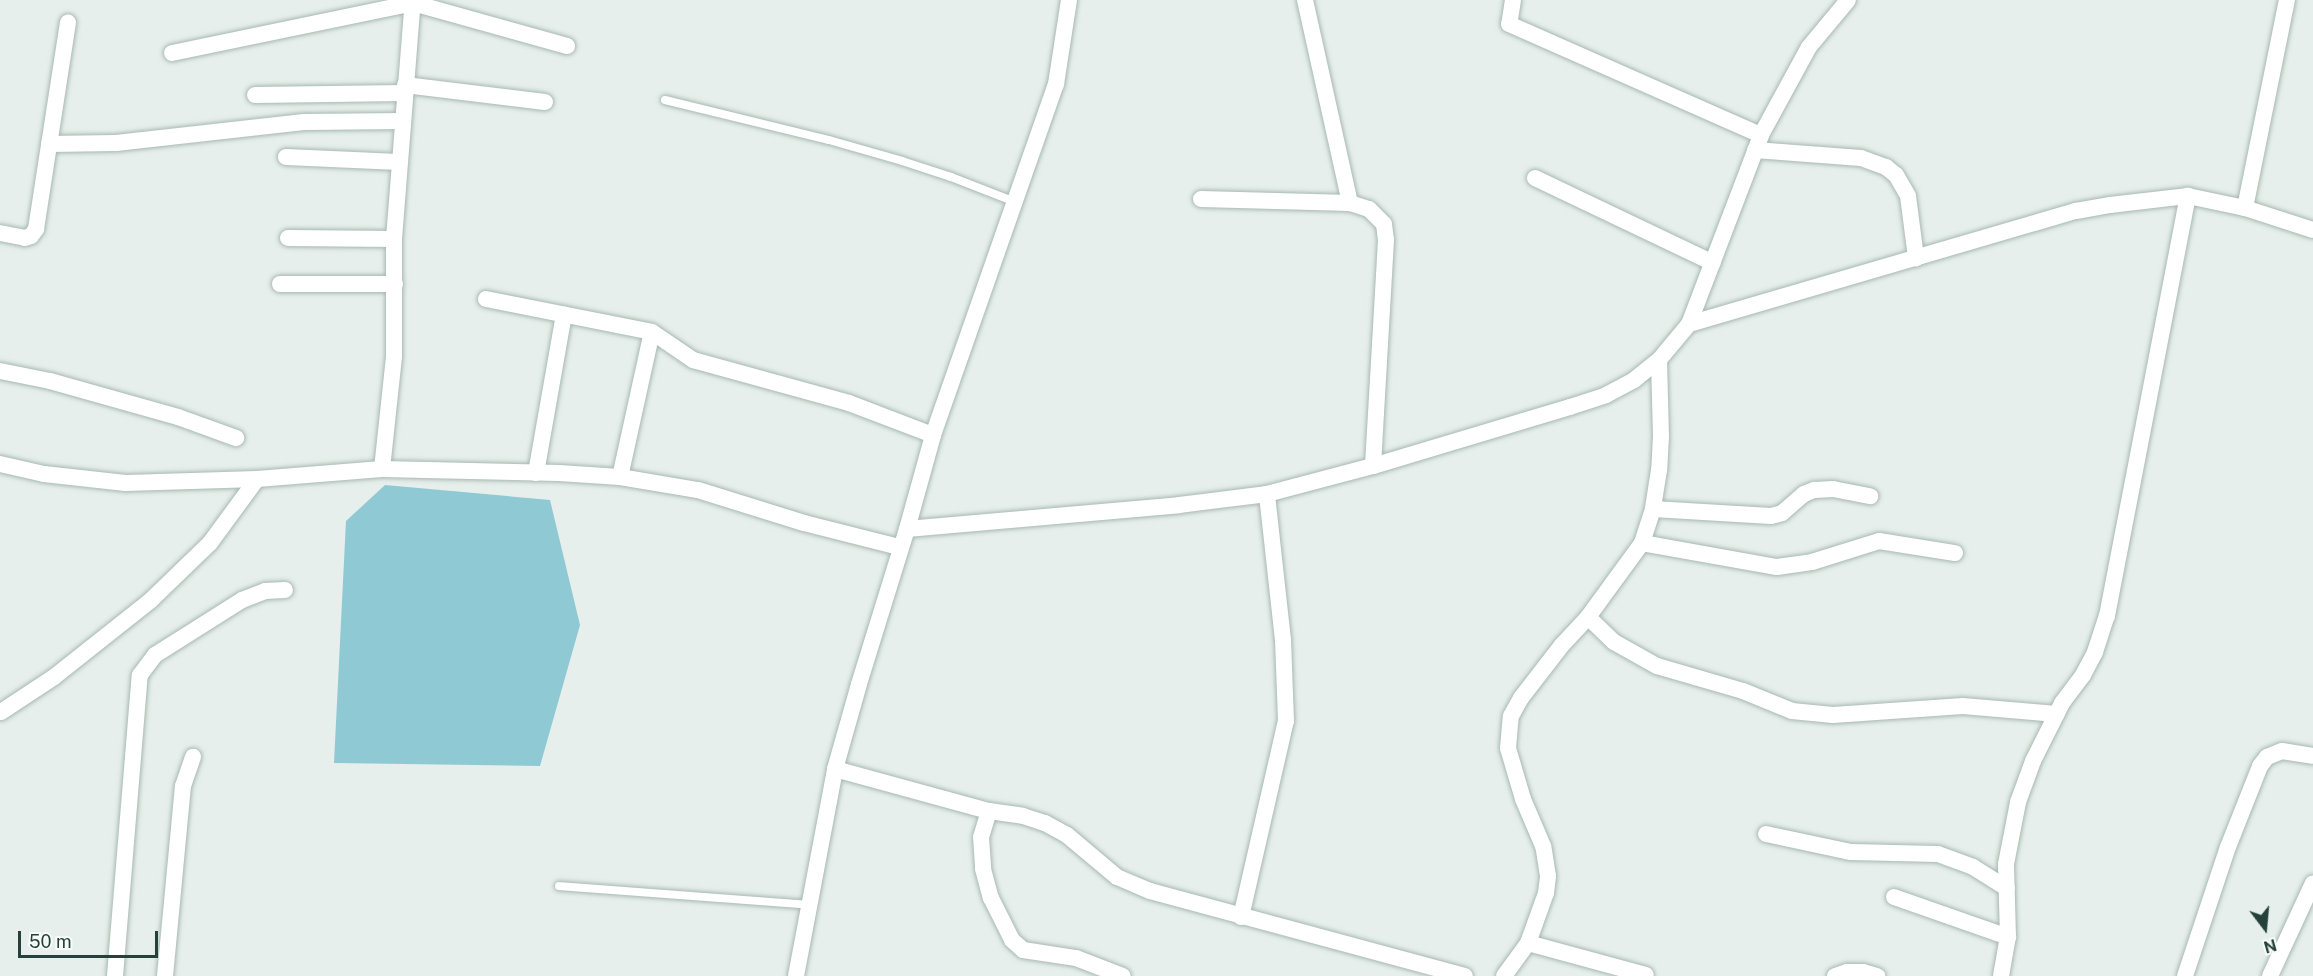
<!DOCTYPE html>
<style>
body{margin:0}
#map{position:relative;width:2313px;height:976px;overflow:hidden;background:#e6efeb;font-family:"Public Sans",sans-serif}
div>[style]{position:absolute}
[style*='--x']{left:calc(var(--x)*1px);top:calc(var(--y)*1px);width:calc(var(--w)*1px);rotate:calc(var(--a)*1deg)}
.water>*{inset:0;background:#8ec9d4}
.roads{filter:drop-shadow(0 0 2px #a8b8b2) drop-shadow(0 0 2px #a8b8b2)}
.lane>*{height:8px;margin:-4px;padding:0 4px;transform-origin:4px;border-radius:4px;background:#fff}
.street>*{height:16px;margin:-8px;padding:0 8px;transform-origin:8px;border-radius:8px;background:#fff}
span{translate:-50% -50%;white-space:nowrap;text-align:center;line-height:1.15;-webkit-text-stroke:4.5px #f7fbf9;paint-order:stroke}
.north{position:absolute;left:2235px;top:898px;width:60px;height:60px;-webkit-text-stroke:4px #f7fbf9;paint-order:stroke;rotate:164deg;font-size:16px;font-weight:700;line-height:24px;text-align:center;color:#24423a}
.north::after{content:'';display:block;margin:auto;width:21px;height:27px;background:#24423a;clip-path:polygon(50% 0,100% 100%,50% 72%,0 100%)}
.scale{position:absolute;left:18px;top:931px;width:140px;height:27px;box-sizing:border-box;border:3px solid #24423a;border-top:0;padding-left:8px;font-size:18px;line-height:21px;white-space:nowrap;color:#24423a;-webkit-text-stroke:4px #f7fbf9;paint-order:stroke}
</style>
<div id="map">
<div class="water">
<div style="clip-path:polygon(385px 485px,550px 500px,580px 625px,540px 766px,334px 763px,346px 521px)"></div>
</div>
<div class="roads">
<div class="lane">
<div style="--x:665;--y:100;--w:169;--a:13.7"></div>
<div style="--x:829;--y:140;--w:76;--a:16"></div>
<div style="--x:902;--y:161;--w:52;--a:18.1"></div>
<div style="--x:951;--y:177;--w:69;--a:21.3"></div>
<div style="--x:559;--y:886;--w:251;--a:4.3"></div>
</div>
<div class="street">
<div style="--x:1305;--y:0;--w:208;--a:77.5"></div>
<div style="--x:1513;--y:0;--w:24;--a:99"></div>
<div style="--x:1509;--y:24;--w:275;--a:23.8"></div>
<div style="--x:172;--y:53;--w:246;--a:-11.7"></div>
<div style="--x:413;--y:3;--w:160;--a:15.6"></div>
<div style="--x:405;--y:85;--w:141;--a:6.9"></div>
<div style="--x:255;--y:95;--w:149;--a:-0.8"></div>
<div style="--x:49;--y:144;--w:67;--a:-0.9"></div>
<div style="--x:116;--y:143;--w:189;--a:-6.4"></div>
<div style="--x:304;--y:122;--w:98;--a:-0.6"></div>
<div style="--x:1755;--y:150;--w:106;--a:4.3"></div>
<div style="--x:1861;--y:158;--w:27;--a:20"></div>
<div style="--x:1886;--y:167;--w:13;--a:39"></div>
<div style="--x:1896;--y:175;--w:24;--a:60"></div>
<div style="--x:1908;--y:196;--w:63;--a:82.6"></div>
<div style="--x:286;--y:157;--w:113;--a:2.5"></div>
<div style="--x:1535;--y:178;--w:197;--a:25.5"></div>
<div style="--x:1201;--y:199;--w:149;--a:1.5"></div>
<div style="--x:1350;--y:203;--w:20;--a:18"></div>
<div style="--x:1369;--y:209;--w:21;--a:45"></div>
<div style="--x:1384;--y:224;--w:16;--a:83"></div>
<div style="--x:1386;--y:240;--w:226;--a:93.3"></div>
<div style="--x:2245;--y:208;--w:212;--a:-78.6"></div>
<div style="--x:0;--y:233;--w:25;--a:11"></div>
<div style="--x:25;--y:238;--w:6;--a:-18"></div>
<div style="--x:31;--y:236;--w:9;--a:-54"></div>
<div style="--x:36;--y:229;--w:209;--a:-81.2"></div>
<div style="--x:288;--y:238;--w:106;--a:0.5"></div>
<div style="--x:280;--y:284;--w:115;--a:0"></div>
<div style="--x:486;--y:299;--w:169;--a:11.2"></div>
<div style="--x:652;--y:332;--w:50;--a:34.3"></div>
<div style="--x:693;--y:360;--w:162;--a:15.4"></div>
<div style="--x:849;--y:403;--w:90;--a:20.9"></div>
<div style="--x:1689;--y:324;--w:403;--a:-16.3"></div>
<div style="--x:2076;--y:211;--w:35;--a:-10"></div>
<div style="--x:2110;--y:205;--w:79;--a:-6.6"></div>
<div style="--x:2188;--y:196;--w:58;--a:11.9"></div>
<div style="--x:2245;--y:208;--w:71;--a:17.9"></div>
<div style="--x:1659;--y:360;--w:76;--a:88.5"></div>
<div style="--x:1661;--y:436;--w:34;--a:93"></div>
<div style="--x:1659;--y:470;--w:39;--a:99"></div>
<div style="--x:1653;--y:509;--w:36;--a:108"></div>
<div style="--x:1642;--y:543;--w:137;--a:10.1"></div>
<div style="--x:1777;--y:567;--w:35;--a:-8"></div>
<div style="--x:1812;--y:562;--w:70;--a:-17.4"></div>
<div style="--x:1879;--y:541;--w:77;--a:9"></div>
<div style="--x:0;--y:371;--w:51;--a:11.3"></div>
<div style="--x:50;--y:381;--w:133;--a:15.7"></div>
<div style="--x:178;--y:417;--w:62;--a:19.9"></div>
<div style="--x:0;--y:464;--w:45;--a:12.8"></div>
<div style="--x:44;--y:474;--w:82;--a:6.3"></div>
<div style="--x:126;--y:483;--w:131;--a:-1.7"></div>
<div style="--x:257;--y:479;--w:125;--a:-4.6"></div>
<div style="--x:382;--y:469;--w:177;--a:1.3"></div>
<div style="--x:559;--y:473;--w:61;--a:3.8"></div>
<div style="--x:620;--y:477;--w:79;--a:9.5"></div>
<div style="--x:698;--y:490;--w:111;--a:17.3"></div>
<div style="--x:804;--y:523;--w:98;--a:14.2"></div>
<div style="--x:382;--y:469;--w:114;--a:-83.9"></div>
<div style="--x:394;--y:356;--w:117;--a:-90"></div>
<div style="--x:394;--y:239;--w:240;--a:-85.5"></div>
<div style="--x:536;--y:473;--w:161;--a:-80"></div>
<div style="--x:620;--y:477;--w:148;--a:-77.6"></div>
<div style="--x:1653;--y:509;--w:118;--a:3.4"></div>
<div style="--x:1771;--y:516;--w:11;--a:-15"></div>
<div style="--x:1782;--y:513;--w:29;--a:-41"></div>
<div style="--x:1804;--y:494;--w:11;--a:-22"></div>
<div style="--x:1814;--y:490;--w:19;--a:-3"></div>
<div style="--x:1833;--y:489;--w:38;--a:11"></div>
<div style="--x:907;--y:529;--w:273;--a:-5"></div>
<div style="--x:1179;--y:505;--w:89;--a:-7.1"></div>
<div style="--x:1267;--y:494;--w:110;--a:-14.8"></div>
<div style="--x:1373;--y:466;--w:206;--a:-16.7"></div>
<div style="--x:1570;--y:407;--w:38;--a:-18"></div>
<div style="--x:1606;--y:395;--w:32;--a:-28"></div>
<div style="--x:1634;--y:380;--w:32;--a:-39"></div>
<div style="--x:1659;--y:360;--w:47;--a:-50.2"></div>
<div style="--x:1689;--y:324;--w:202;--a:-69.1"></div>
<div style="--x:1761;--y:135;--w:100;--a:-61.4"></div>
<div style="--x:1809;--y:47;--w:61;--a:-50.3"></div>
<div style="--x:1588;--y:617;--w:36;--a:44"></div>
<div style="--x:1614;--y:642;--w:49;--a:29.2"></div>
<div style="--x:1657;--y:666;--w:90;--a:16.2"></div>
<div style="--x:1743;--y:691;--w:53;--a:22.2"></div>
<div style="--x:1792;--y:711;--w:41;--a:5.6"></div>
<div style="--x:1833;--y:715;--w:130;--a:-4"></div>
<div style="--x:1963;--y:706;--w:94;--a:4.9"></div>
<div style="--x:1;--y:712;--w:64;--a:-33.4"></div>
<div style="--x:54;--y:677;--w:124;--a:-38.4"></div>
<div style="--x:151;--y:600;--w:82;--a:-44"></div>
<div style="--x:210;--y:543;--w:79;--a:-53.7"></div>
<div style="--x:835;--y:769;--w:160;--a:15.3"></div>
<div style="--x:989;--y:811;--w:34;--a:8"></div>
<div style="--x:1023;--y:816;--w:23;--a:18"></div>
<div style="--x:1045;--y:823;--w:25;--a:29"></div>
<div style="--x:1067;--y:835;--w:65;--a:40"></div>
<div style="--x:1117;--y:877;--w:36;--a:23"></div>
<div style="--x:1150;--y:891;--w:326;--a:15.1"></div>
<div style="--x:989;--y:811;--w:27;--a:107"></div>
<div style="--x:981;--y:837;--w:32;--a:86"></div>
<div style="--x:983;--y:869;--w:30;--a:75"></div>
<div style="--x:991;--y:898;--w:47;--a:63.4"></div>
<div style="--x:1012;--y:940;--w:15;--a:42"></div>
<div style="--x:1023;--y:950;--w:54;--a:8.6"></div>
<div style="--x:1076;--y:958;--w:50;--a:21"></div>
<div style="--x:1766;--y:834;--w:87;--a:12"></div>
<div style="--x:1851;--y:852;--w:87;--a:1.3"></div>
<div style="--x:1938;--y:854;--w:37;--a:20"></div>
<div style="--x:1973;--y:867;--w:40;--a:32"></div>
<div style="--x:1894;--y:897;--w:121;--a:19.3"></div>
<div style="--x:1241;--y:917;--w:201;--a:-77.1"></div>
<div style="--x:1286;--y:721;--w:81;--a:-92.1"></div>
<div style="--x:1283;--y:640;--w:147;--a:-96.3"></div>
<div style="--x:1528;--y:943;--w:122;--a:15.2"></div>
<div style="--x:115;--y:976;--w:302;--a:-85.3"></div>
<div style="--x:140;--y:675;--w:25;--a:-53"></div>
<div style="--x:155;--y:655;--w:103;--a:-32.3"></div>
<div style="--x:242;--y:600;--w:25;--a:-21"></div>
<div style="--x:265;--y:591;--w:20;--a:-3"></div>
<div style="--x:165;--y:976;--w:191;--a:-84.6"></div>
<div style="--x:183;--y:786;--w:31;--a:-71"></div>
<div style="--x:796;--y:976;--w:211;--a:-79.3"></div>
<div style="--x:835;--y:769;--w:88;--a:-74.2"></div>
<div style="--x:859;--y:684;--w:162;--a:-72.8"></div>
<div style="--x:907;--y:529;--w:98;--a:-74.5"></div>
<div style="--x:933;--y:435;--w:372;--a:-70.7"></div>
<div style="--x:1056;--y:84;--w:85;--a:-81.2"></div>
<div style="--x:1504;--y:976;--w:41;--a:-54"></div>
<div style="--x:1528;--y:943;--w:53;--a:-70.2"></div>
<div style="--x:1546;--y:893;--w:17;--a:-83"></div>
<div style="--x:1548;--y:876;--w:30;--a:-99"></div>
<div style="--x:1543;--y:846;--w:51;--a:-113.1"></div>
<div style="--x:1523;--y:799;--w:53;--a:-106.4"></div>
<div style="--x:1508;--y:748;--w:32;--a:-85"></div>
<div style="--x:1511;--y:716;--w:21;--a:-61"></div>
<div style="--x:1521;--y:698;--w:67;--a:-52.3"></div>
<div style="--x:1562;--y:645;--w:38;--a:-47"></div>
<div style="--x:1588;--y:617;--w:92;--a:-53.9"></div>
<div style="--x:1835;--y:976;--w:13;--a:-18"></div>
<div style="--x:1847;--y:972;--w:16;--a:0"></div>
<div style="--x:1863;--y:972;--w:15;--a:16"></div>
<div style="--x:2001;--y:976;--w:40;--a:-80"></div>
<div style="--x:2008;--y:937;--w:73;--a:-91.6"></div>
<div style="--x:2006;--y:864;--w:63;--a:-79"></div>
<div style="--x:2018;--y:802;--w:44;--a:-69.9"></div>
<div style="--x:2033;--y:761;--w:65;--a:-63.4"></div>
<div style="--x:2062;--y:703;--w:35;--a:-53"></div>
<div style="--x:2083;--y:675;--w:26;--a:-62"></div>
<div style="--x:2095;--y:652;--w:38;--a:-72"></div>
<div style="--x:2107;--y:616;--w:428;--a:-79.1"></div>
<div style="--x:2185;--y:976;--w:136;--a:-71.6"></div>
<div style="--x:2228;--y:847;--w:87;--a:-68.4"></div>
<div style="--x:2260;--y:766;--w:11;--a:-52"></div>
<div style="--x:2267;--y:757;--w:16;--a:-22"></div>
<div style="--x:2282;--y:751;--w:31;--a:9"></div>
<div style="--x:2270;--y:976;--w:102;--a:-65.2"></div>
</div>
</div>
<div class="north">N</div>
<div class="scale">50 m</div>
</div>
